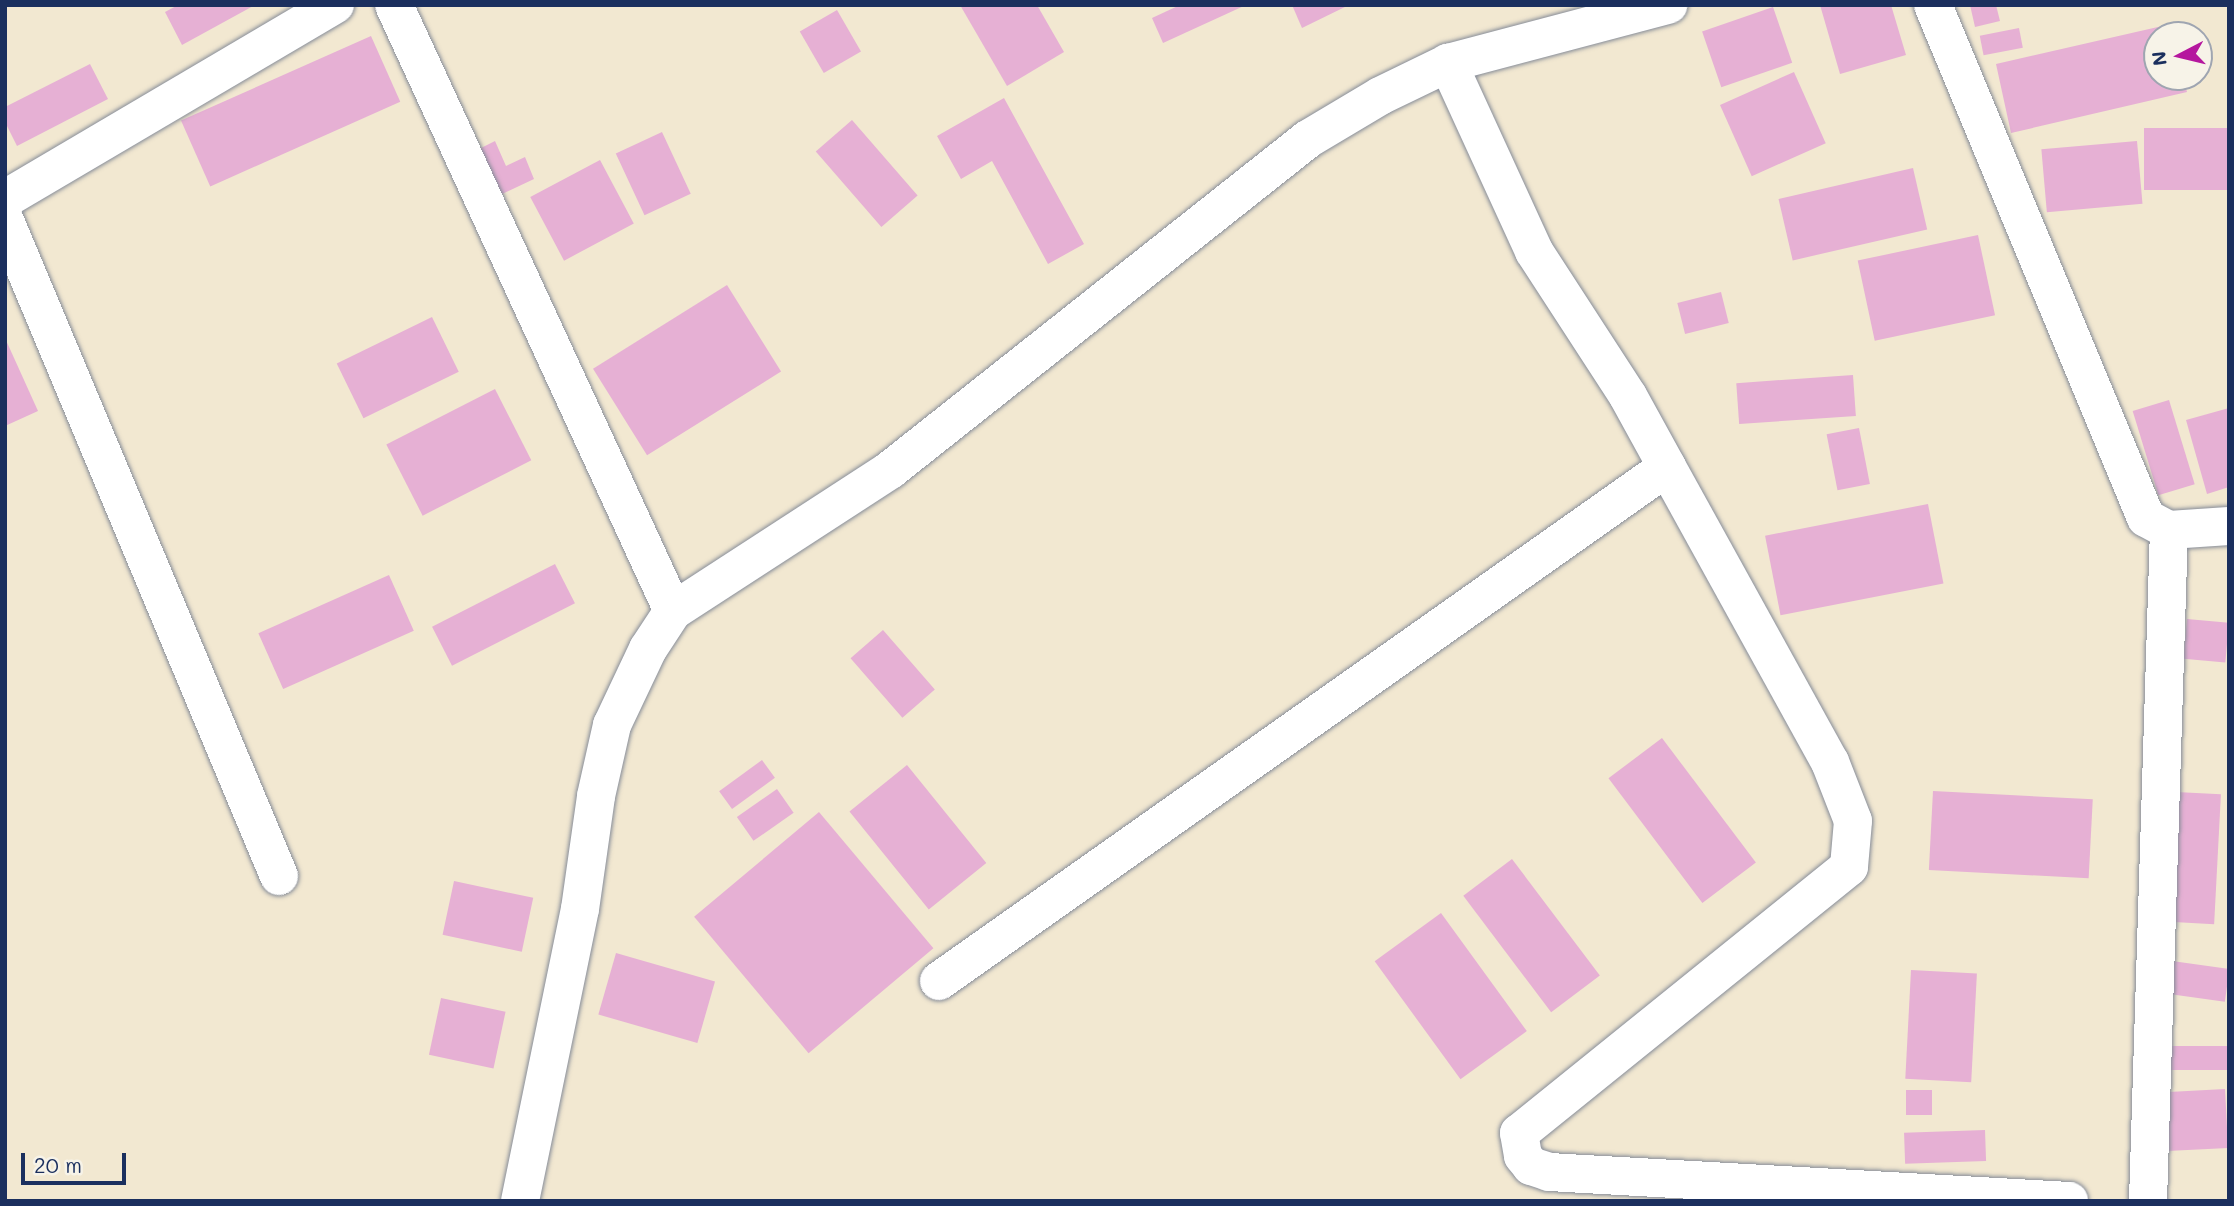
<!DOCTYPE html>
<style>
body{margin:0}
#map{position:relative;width:2234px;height:1206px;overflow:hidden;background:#f2e8d1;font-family:Mali,sans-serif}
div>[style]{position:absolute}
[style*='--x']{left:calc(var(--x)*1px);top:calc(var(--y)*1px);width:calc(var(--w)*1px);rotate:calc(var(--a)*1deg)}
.building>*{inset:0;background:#e6b0d4;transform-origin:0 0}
.roads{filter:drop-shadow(0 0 2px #868c98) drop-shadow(0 0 2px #868c98)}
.minor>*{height:38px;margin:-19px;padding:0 19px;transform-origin:19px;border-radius:19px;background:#fff}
span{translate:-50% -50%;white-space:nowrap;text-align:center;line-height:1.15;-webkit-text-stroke:7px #f7f3e8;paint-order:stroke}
.frame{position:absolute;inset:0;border:7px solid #1b2f5e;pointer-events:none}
.north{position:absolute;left:2143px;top:21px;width:70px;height:70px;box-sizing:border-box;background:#f7f3e8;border:2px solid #9fa5b1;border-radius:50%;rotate:263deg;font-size:19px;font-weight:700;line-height:28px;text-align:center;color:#1b2f5e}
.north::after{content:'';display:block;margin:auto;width:24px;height:32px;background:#b5179e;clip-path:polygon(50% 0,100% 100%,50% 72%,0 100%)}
.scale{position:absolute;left:21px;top:1153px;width:105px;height:32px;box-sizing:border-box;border:4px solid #1b2f5e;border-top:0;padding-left:9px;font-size:21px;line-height:24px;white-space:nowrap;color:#1b2f5e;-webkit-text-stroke:5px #f7f3e8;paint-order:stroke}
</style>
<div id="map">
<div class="building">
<div style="clip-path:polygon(178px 5px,255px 5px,182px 45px,165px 12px)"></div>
<div style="clip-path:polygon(960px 5px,1037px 5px,1064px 52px,1007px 86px)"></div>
<div style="clip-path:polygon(1180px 5px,1246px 5px,1163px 43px,1152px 18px)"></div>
<div style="clip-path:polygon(1292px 5px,1349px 5px,1302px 28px)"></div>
<div style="clip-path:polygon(1820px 5px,1891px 5px,1906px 55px,1840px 74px)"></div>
<div style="clip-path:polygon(1970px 5px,1996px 5px,2000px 21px,1975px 27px)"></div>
<div style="left:1773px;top:7px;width:59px;height:75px;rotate:71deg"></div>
<div style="left:837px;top:10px;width:48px;height:43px;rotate:60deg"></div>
<div style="clip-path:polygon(2171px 24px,2174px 35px,2157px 35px,2157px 77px,2183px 77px,2187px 92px,2011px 133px,1996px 64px)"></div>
<div style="left:2019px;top:28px;width:20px;height:40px;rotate:79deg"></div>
<div style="left:371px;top:36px;width:72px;height:208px;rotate:66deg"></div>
<div style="clip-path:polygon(90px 64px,108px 99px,17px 146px,5px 122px,5px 107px)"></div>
<div style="left:1794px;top:72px;width:78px;height:81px;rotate:66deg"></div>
<div style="clip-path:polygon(1004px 98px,1084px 244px,1048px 264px,992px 161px,961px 179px,937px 136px)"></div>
<div style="left:852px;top:120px;width:100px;height:48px;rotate:49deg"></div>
<div style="left:2229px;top:128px;width:62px;height:85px;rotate:90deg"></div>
<div style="left:662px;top:132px;width:68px;height:51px;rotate:65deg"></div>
<div style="clip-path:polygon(495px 141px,506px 166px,525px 157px,534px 179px,496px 197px,475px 151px)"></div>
<div style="left:2137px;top:141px;width:63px;height:96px;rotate:85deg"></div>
<div style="left:600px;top:160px;width:72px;height:79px;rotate:62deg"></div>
<div style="left:1913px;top:168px;width:63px;height:138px;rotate:77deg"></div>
<div style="left:1978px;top:235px;width:82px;height:123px;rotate:78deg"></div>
<div style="left:727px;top:285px;width:102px;height:158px;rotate:58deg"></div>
<div style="left:1721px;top:292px;width:32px;height:45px;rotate:76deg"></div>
<div style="left:432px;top:317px;width:61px;height:106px;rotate:64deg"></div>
<div style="clip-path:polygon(5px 338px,38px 411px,5px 426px)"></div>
<div style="left:1853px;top:375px;width:41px;height:117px;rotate:86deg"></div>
<div style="left:495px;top:389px;width:80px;height:122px;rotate:63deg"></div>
<div style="left:2169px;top:400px;width:88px;height:38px;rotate:73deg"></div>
<div style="clip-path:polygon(2229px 408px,2229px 487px,2207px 494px,2186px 420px)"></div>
<div style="left:1859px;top:428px;width:57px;height:33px;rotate:79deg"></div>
<div style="left:1928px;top:504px;width:81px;height:166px;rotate:79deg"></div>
<div style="left:555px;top:564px;width:44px;height:138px;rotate:63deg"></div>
<div style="left:389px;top:575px;width:61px;height:143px;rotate:66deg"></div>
<div style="left:2187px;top:619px;width:42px;height:40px;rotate:5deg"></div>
<div style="left:883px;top:630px;width:79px;height:43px;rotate:49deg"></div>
<div style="left:1662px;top:738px;width:156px;height:67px;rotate:53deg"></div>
<div style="left:762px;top:760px;width:22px;height:53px;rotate:54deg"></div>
<div style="left:907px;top:765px;width:126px;height:74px;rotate:51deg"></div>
<div style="left:777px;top:789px;width:29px;height:49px;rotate:55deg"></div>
<div style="left:1933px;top:791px;width:160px;height:79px;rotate:3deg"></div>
<div style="left:2176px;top:792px;width:45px;height:130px;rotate:3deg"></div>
<div style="left:819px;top:812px;width:178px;height:163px;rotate:50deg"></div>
<div style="left:1512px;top:859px;width:146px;height:61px;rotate:53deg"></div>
<div style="left:454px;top:881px;width:81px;height:55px;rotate:12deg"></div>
<div style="left:1441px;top:913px;width:146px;height:82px;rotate:54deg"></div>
<div style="left:616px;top:953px;width:103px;height:64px;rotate:16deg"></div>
<div style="left:2172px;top:961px;width:58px;height:33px;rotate:8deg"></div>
<div style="left:1911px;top:970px;width:66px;height:109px;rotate:3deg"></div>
<div style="left:441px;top:998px;width:66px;height:58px;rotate:12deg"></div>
<div style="left:2229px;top:1046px;width:24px;height:71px;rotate:90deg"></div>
<div style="left:2225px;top:1089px;width:59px;height:61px;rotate:87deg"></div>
<div style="left:1906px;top:1090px;width:26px;height:25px"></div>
<div style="left:1985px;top:1130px;width:31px;height:81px;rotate:88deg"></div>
</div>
<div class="roads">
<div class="minor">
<div style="--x:394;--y:5;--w:667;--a:65.28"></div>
<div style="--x:1933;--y:5;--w:555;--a:67.45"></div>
<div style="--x:2146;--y:518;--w:26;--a:28"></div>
<div style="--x:2169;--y:530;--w:60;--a:-3.8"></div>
<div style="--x:5;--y:199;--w:383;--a:-30.5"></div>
<div style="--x:5;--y:221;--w:710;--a:67.3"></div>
<div style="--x:1667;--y:467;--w:337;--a:61.1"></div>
<div style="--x:1830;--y:762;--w:63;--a:68.7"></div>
<div style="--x:1853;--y:821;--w:46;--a:95"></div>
<div style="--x:1849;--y:867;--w:424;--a:141.1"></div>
<div style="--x:1519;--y:1133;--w:23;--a:80"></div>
<div style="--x:1523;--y:1156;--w:13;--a:51"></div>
<div style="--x:1531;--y:1166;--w:19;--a:18"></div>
<div style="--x:1549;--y:1172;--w:521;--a:3.19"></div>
<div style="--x:939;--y:981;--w:891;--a:-35.22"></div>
<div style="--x:1667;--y:467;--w:81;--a:-118.8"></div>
<div style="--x:1628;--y:396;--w:173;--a:-123"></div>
<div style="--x:1534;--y:251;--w:207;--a:-114.6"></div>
<div style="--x:520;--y:1201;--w:298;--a:-78.4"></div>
<div style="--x:580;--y:909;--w:114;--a:-81.9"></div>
<div style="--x:596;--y:796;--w:73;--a:-77.3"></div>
<div style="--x:612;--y:725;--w:84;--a:-64.7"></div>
<div style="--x:648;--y:649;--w:45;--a:-56.7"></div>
<div style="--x:673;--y:611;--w:259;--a:-33"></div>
<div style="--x:890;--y:470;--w:533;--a:-38.37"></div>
<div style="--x:1308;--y:139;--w:84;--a:-30.8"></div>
<div style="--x:1380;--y:96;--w:76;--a:-25.9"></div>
<div style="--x:1448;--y:63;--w:228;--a:-14.8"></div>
<div style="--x:2148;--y:1201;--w:671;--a:-88.21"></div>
</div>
</div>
<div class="frame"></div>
<div class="north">N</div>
<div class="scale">20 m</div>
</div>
